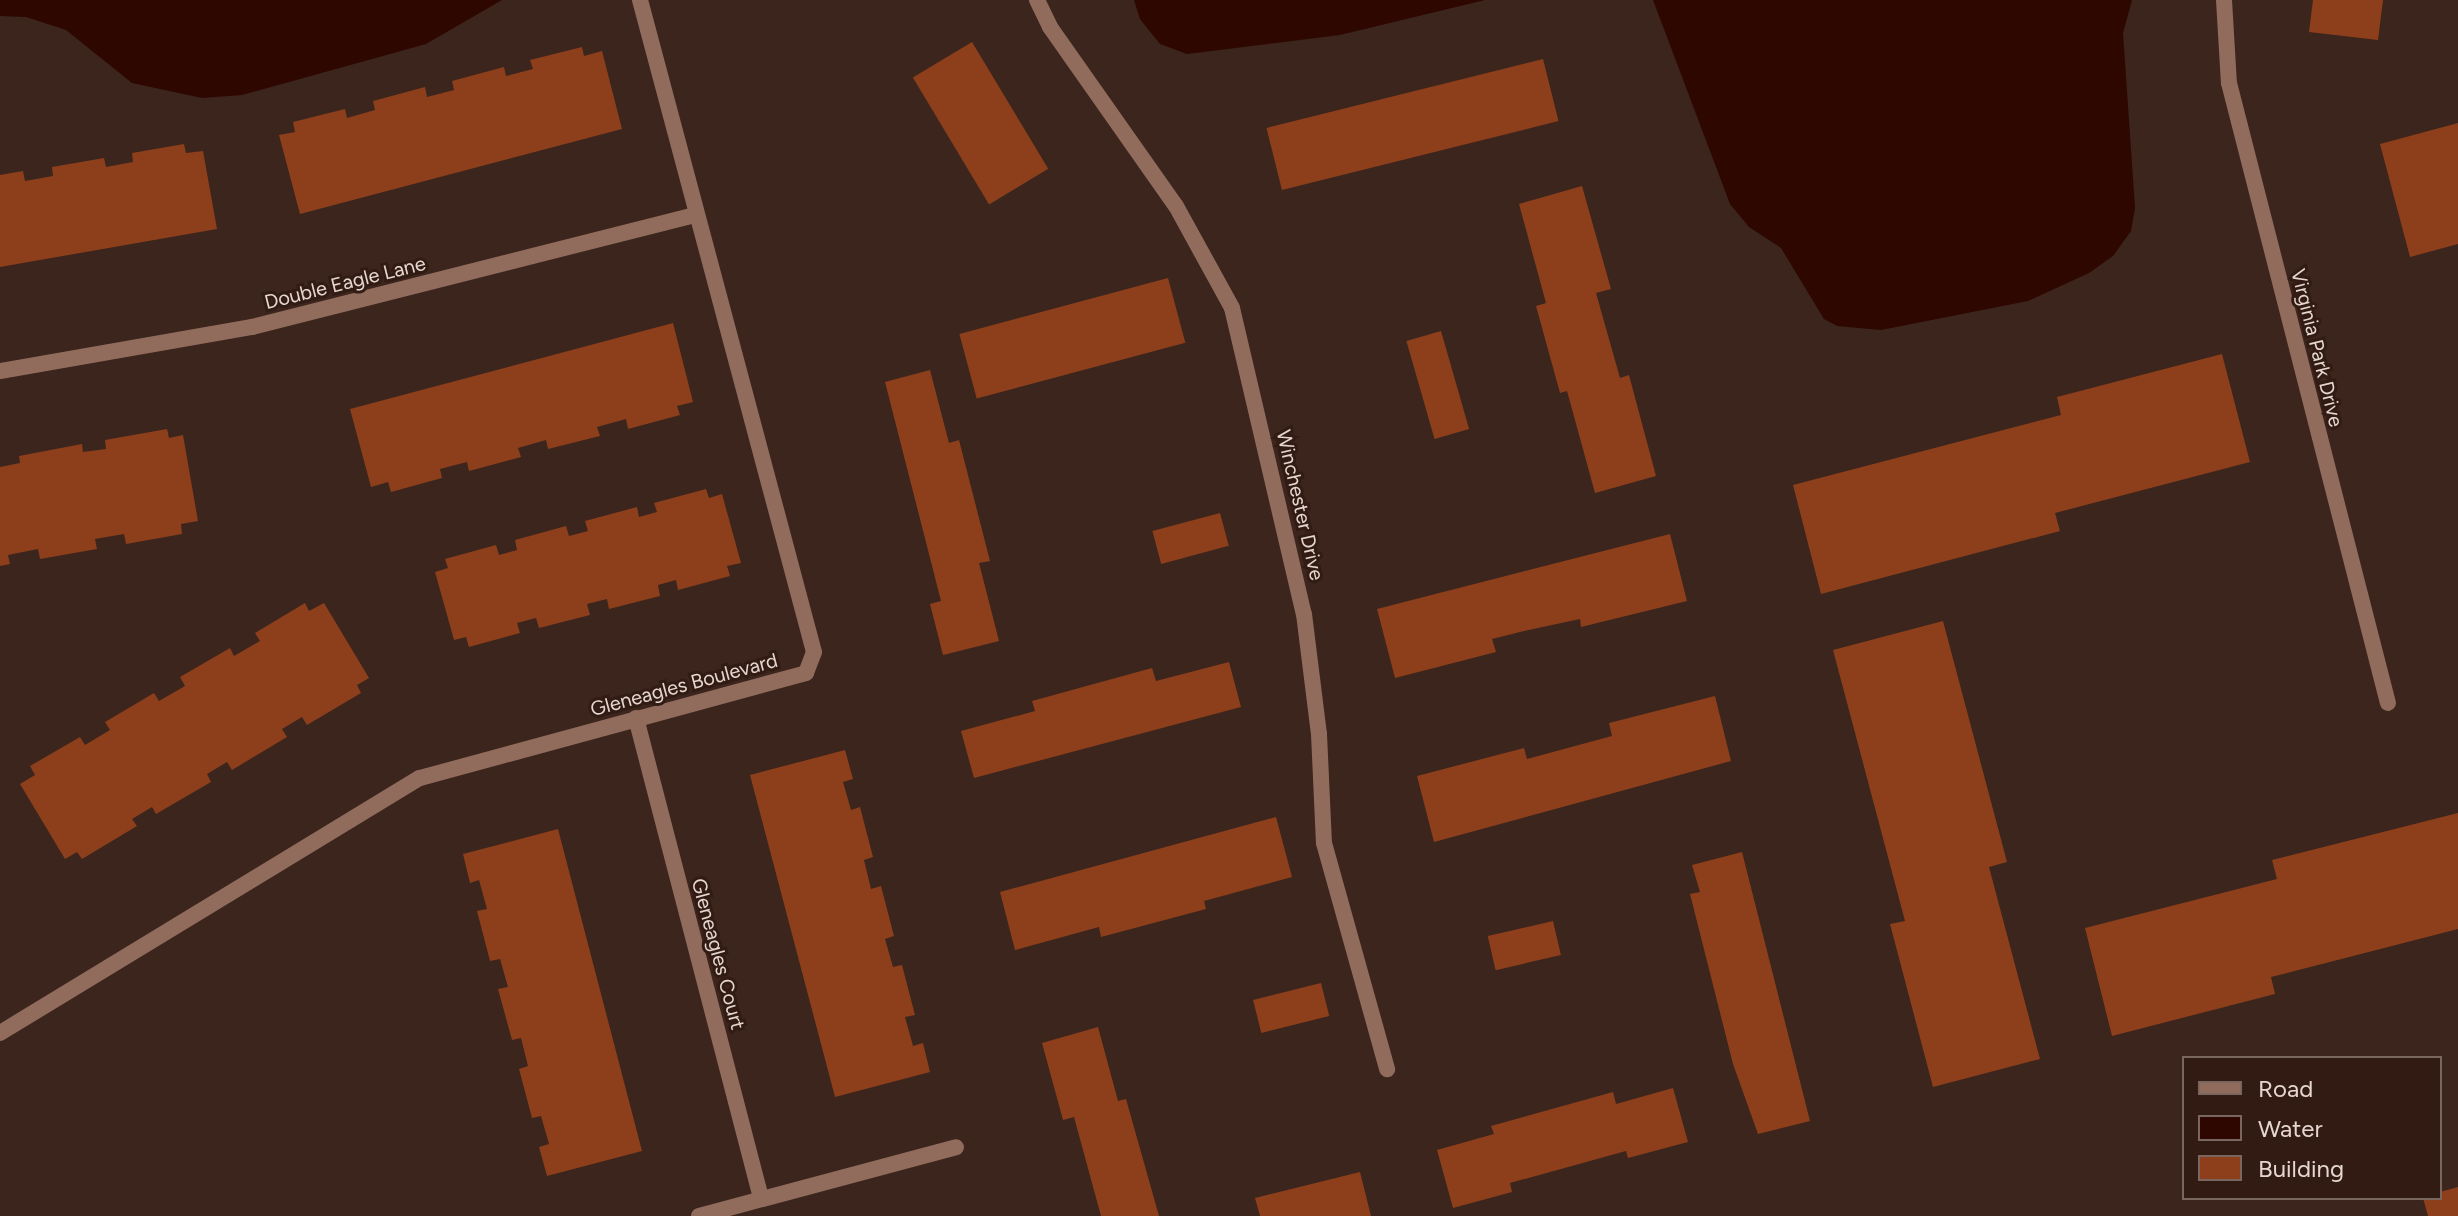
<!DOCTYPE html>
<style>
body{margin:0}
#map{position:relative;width:2458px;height:1216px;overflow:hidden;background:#3b251c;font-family:Figtree,sans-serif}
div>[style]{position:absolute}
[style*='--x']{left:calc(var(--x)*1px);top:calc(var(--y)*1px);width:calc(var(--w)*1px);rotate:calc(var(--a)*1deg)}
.water>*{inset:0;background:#2e0700}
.building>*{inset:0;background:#8d3f1c;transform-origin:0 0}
.street>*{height:16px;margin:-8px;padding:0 8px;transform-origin:8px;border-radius:8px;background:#916c5d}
span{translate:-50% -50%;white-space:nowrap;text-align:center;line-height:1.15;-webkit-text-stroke:6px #311b13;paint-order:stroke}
.street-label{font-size:20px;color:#e5d6d0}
.legend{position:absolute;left:2182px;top:1056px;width:260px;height:144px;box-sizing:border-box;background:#311b13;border:2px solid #79665f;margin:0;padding:10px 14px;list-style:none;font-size:24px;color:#e5d6d0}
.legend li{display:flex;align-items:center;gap:16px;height:40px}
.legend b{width:40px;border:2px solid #79665f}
</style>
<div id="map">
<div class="water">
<div style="clip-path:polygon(0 0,502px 0,426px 44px,242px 95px,202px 98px,132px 83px,66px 30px,26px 17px,0 16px)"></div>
<div style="clip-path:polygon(1134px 0,1485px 0,1340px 35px,1187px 54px,1160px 44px,1140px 19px)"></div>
<div style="clip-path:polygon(1653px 0,2132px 0,2123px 33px,2135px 208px,2131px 231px,2113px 256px,2089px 273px,2028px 301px,1881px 330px,1837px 326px,1824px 319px,1781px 248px,1749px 227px,1730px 204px)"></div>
</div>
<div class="building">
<div style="clip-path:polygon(2313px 0,2383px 0,2378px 40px,2309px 32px)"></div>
<div style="left:972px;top:42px;width:148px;height:69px;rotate:59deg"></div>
<div style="clip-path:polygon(582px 47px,584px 56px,602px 51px,622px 129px,300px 214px,279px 135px,295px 132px,293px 122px,345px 109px,347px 118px,375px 110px,373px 101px,425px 87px,427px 97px,454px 90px,452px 81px,504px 67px,506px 76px,533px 69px,530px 60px)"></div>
<div style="left:1543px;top:59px;width:64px;height:285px;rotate:76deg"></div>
<div style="clip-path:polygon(2458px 123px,2458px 244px,2410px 257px,2380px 144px)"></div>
<div style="clip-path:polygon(184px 144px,186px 153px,203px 151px,217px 229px,0 267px,0 175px,23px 171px,25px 181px,53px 176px,52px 167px,104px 158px,106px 167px,133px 162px,132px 153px)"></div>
<div style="clip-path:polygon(1582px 186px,1611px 289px,1596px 293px,1620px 378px,1629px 375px,1656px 476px,1595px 493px,1567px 391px,1560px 393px,1536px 306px,1546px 303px,1519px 204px)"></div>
<div style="left:1168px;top:278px;width:67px;height:216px;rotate:75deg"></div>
<div style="clip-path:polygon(673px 323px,693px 402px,677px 406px,680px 415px,628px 429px,626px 419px,597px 427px,600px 436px,548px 449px,546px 440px,518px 448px,521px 457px,469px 471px,467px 462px,440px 469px,442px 478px,391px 492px,388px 482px,371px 487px,350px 409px)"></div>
<div style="left:1441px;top:331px;width:102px;height:36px;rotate:74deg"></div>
<div style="clip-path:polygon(2222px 354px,2250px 462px,2055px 513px,2060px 531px,1821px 594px,1793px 485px,2061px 415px,2057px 397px)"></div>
<div style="clip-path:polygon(930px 370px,949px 443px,959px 440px,990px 561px,979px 563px,999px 641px,943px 655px,930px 604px,941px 601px,885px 382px)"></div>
<div style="clip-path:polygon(167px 429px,169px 438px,183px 435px,198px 521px,181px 524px,182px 534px,126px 544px,124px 534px,95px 539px,97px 549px,40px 559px,38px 549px,8px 555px,10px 564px,0 566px,0 467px,20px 463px,19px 456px,82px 444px,83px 452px,106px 449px,105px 440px)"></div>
<div style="clip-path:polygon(706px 489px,709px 498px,722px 494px,741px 563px,727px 566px,730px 576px,678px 590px,676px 580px,658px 585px,660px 596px,609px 609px,607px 599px,587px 604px,590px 615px,539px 628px,536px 618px,517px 623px,520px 633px,469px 647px,466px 637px,454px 640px,435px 572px,448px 568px,445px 559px,496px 545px,499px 555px,517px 550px,515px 540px,566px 526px,569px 536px,588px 531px,585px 521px,637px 507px,639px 517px,657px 512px,654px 503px)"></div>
<div style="left:1220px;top:513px;width:34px;height:70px;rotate:75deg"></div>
<div style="clip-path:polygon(1670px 534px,1687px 601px,1581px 627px,1580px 619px,1524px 631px,1492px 639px,1496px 652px,1395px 678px,1377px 609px)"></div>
<div style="clip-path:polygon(305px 603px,309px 611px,324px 603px,369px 678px,357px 685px,361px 693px,307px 725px,302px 717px,282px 729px,287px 737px,232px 770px,227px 762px,207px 774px,211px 782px,156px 814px,152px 807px,132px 819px,137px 826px,82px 859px,77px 852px,65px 859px,20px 784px,35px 775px,30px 766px,80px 737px,85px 745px,110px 730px,105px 722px,154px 693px,159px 701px,185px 686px,180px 677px,230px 648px,234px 656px,260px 641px,255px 633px)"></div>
<div style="clip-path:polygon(1943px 621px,2007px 862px,1989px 867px,2040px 1059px,1933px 1087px,1890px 924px,1905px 921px,1833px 650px)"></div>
<div style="clip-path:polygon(1229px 662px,1241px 707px,974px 778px,961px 731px,1035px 711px,1032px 701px,1152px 668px,1156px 681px)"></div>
<div style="clip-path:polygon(1715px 696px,1731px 761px,1434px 842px,1417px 776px,1524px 748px,1527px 759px,1612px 736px,1609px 723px)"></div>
<div style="clip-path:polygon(845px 750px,853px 779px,843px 782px,851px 810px,860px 807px,873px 857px,864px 860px,871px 889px,881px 886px,894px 936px,885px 939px,893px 967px,902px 965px,915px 1015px,905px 1017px,913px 1046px,923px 1043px,930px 1072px,835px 1097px,750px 775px)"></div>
<div style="clip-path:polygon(2458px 813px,2458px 929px,2271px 977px,2275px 994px,2112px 1036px,2085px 928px,2277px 879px,2272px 860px)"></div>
<div style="clip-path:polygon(1276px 817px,1292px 877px,1204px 901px,1206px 909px,1101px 937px,1099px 927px,1015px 950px,1000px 892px)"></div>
<div style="clip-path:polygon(558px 829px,642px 1151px,547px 1176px,539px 1147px,549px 1144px,541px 1116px,532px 1118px,519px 1069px,528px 1066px,521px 1038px,512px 1040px,498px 989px,508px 987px,500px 959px,490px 961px,477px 911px,487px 909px,479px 880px,470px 883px,463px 854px)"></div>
<div style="clip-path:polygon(1742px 852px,1810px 1121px,1758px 1134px,1733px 1064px,1690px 894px,1700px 892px,1692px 865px)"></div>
<div style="left:1553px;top:921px;width:35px;height:67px;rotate:77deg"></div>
<div style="left:1321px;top:983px;width:34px;height:70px;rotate:76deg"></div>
<div style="clip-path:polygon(1098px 1027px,1118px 1101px,1126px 1099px,1159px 1216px,1101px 1216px,1074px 1117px,1063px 1120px,1042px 1043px)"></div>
<div style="clip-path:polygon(1673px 1088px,1688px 1142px,1628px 1158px,1626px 1151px,1510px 1183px,1512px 1192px,1453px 1208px,1437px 1150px,1494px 1134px,1491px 1126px,1613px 1092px,1616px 1104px)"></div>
<div style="clip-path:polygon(1360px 1172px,1371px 1216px,1260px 1216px,1255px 1198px)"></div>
<div style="clip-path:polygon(2458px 1187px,2458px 1216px,2428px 1216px,2423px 1198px,2440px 1198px,2440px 1192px)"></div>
</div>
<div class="street">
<div style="--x:1037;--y:0;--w:30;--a:64"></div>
<div style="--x:1050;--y:27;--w:219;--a:54.9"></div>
<div style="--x:1176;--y:206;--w:116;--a:61.2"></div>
<div style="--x:1232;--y:308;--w:314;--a:76.8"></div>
<div style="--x:1304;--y:614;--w:121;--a:82.9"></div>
<div style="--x:1319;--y:734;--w:109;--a:87.4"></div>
<div style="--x:1324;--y:843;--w:235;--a:74.4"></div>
<div style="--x:2224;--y:0;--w:83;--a:86.6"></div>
<div style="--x:2229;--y:83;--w:640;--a:75.62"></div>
<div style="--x:0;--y:371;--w:256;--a:-9.9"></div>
<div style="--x:252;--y:327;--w:458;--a:-14.2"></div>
<div style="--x:636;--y:718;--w:497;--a:75.4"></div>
<div style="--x:0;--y:1033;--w:491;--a:-31.3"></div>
<div style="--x:420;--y:778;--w:400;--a:-15.2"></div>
<div style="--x:806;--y:673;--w:22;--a:-69"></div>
<div style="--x:814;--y:652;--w:675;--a:-104.94"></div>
<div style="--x:699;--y:1216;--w:266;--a:-15"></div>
</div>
<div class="street-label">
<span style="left:345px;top:283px;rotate:-14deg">Double Eagle Lane</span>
<span style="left:2317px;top:348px;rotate:76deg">Virginia Park Drive</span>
<span style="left:1300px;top:505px;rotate:77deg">Winchester Drive</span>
<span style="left:684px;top:685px;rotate:-15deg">Gleneagles Boulevard</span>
<span style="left:718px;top:954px;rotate:75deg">Gleneagles Court</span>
</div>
<ul class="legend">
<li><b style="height:10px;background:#916c5d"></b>Road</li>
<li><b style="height:22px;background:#2e0700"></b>Water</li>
<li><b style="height:22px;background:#8d3f1c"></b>Building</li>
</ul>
</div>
